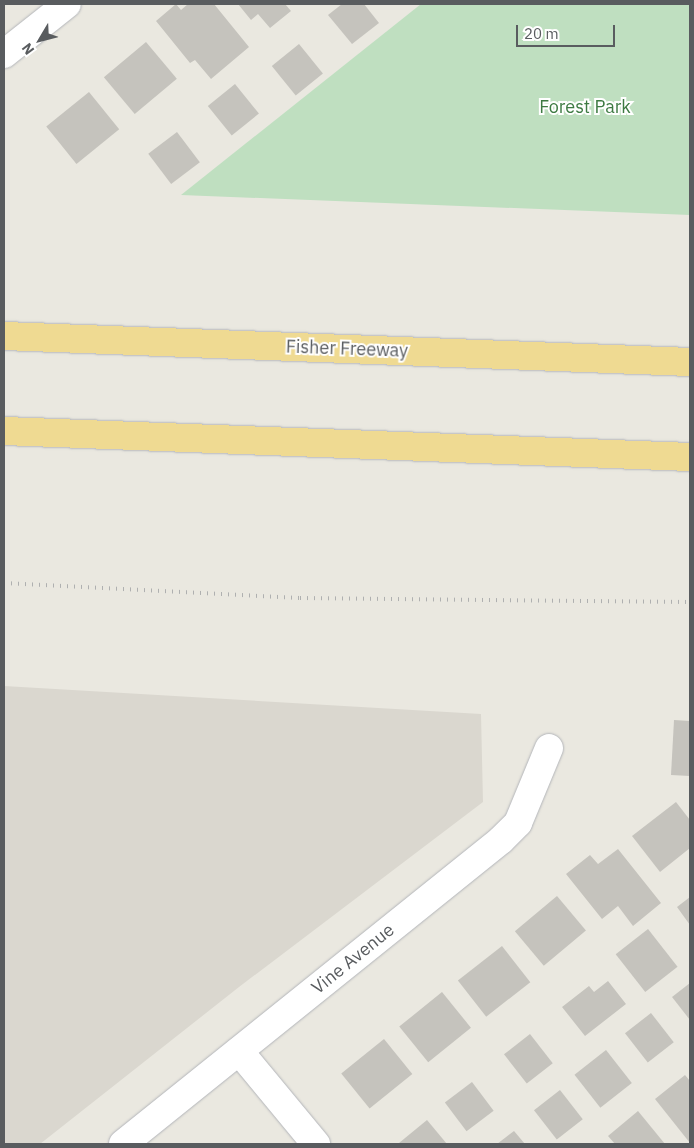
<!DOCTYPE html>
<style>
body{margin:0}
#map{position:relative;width:694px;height:1148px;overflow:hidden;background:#eae8e0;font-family:"IBM Plex Sans",sans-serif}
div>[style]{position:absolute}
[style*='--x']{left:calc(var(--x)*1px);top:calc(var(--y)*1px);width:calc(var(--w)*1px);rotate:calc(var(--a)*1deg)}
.education>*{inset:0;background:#dad7cf}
.green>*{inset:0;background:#bfdfc0}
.building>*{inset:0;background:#c5c3bd;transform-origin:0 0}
.roads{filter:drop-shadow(0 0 1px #b3b5b9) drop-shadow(0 0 1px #b3b5b9)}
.street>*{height:28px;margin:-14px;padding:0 14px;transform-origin:14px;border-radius:14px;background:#fff}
.highway>*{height:28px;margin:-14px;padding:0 14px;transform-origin:14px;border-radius:14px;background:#efda92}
.rail>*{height:4px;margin-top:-2px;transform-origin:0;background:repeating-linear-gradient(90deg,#afb0b0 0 1px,transparent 0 7px)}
span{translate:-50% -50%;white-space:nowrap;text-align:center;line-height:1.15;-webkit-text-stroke:4px #fff;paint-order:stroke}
.park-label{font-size:18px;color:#3d7a42}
.street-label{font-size:18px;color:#595c5f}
.frame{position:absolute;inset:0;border:5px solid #595c5f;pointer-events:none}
.north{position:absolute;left:15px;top:15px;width:50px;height:50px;-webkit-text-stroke:4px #fff;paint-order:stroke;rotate:233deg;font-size:14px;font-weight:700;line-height:20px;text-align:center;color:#595c5f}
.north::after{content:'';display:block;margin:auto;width:18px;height:22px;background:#595c5f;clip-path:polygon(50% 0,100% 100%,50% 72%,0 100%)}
.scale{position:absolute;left:516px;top:25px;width:99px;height:22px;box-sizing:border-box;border:2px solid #595c5f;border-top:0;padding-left:6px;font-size:15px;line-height:18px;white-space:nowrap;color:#595c5f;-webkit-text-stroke:4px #fff;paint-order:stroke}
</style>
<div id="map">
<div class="education">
<div style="clip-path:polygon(4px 686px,481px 714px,483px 802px,239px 987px,40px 1144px,4px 1144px)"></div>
</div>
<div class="green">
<div style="clip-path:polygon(421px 4px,690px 4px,690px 215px,181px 195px)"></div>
</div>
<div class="building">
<div style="clip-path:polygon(176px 4px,181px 10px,188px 4px,214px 4px,249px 47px,211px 79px,195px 60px,190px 63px,156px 21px)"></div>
<div style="clip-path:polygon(238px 4px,285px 4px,291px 11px,270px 28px,258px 14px,251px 20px)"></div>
<div style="clip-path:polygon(342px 4px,364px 4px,379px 23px,352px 44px,328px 15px)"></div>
<div style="left:146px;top:42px;width:48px;height:55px;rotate:50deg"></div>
<div style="left:299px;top:44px;width:38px;height:35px;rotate:51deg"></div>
<div style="left:235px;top:84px;width:38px;height:35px;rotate:51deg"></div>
<div style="left:89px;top:92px;width:48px;height:55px;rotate:51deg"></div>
<div style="left:177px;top:132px;width:38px;height:36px;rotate:53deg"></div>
<div style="clip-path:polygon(674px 720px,690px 721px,690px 776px,671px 775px)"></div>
<div style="clip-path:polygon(676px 802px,690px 820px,690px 848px,660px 872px,632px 836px)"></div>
<div style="clip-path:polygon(618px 849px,661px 903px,633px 926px,618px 906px,602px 919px,566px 874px,590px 855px,598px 864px)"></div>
<div style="left:557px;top:896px;width:45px;height:55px;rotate:50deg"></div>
<div style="clip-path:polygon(690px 897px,690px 925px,677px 907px)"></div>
<div style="left:648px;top:929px;width:48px;height:41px;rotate:52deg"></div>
<div style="left:502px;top:946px;width:46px;height:56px;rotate:52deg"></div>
<div style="clip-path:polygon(608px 981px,626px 1004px,585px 1036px,562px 1007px,589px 986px,594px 992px)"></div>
<div style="clip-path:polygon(690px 983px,690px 1020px,672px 997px)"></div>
<div style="left:442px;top:992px;width:46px;height:55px;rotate:51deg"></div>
<div style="left:651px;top:1013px;width:37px;height:33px;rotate:52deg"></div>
<div style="left:530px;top:1034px;width:37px;height:33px;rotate:52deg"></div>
<div style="left:384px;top:1039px;width:45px;height:55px;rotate:51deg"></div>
<div style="left:606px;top:1050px;width:42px;height:40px;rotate:52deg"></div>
<div style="clip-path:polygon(685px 1075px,690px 1081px,690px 1143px,655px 1099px)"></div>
<div style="left:472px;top:1082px;width:36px;height:34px;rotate:53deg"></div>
<div style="left:560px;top:1090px;width:37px;height:33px;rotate:52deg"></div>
<div style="clip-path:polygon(638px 1111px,665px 1144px,615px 1144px,608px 1136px)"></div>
<div style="clip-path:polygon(427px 1120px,447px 1144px,400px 1144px,399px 1143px)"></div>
<div style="clip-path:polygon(514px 1131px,525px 1144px,497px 1144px)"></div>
</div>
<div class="roads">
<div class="street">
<div style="--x:4;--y:54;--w:80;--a:-38.4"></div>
<div style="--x:239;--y:1051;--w:121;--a:50.4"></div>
<div style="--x:123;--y:1144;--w:485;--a:-38.8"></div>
<div style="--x:501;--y:840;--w:24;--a:-45"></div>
<div style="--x:518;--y:823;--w:81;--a:-67.5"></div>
</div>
<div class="highway">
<div style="--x:4;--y:336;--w:686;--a:2.17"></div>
<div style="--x:4;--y:431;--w:686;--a:2.17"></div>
</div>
</div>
<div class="rail">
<div style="--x:4;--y:583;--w:296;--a:2.9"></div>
<div style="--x:300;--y:598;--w:390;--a:0.6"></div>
</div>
<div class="park-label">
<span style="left:585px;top:107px">Forest Park</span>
</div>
<div class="street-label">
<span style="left:347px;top:349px;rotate:2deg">Fisher Freeway</span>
<span style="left:353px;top:959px;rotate:-39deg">Vine Avenue</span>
</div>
<div class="frame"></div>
<div class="north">N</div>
<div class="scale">20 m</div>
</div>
